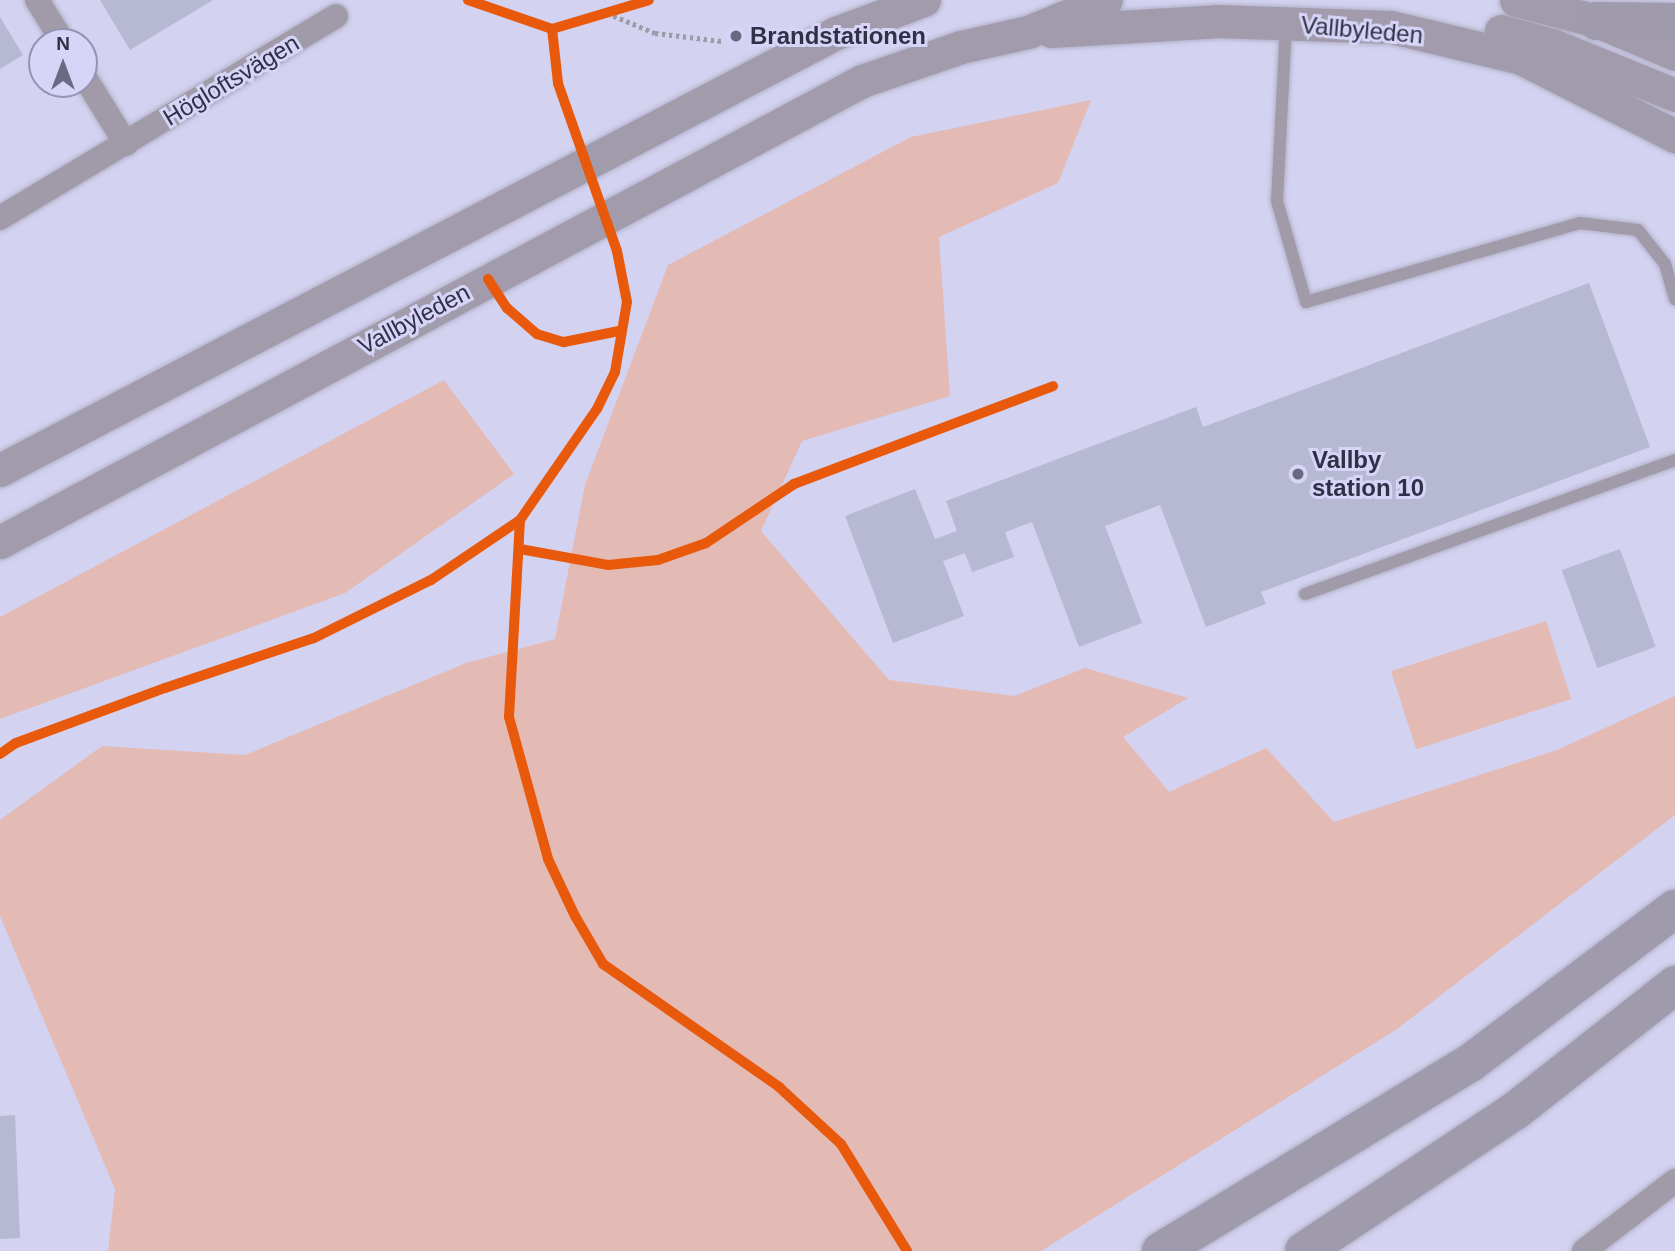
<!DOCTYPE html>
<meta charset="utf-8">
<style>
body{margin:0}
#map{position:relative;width:1675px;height:1251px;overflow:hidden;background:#d3d2f0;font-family:Arial,sans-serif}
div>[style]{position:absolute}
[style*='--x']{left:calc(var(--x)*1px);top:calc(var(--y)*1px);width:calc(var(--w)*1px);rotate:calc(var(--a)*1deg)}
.green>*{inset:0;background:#e3bab4;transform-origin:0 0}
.building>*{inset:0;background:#b6b9d1;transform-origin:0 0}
.path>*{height:4.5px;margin-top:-2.25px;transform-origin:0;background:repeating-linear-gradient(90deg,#9e9ba9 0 3.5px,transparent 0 7px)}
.roads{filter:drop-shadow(0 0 2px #b2b1c8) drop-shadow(0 0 2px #b2b1c8)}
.lane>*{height:12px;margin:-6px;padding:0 6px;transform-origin:6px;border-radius:6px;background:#a19ba9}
.street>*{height:24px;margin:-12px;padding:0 12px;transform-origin:12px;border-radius:12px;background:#a19ba9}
.secondary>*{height:33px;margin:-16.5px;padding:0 16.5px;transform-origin:16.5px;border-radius:16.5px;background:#a19bac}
.highway>*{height:38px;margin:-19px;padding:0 19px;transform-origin:19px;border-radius:19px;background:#a09aad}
.cycleway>*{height:10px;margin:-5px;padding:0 5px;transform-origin:5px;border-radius:5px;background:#e8590c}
.dots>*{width:19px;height:19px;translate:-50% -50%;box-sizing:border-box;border:4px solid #d6d5f7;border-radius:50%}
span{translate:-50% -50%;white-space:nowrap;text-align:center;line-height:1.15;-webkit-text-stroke:6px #d6d5f7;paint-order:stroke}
.street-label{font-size:24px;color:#313046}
.poi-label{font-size:24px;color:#313046;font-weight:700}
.left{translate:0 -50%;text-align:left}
.north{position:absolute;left:28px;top:28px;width:70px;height:70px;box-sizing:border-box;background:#d6d5f7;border:2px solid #9493b0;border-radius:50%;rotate:0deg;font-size:19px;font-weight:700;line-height:28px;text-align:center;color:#313046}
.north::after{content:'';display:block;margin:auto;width:24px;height:32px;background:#6a6982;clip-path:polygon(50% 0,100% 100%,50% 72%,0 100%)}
</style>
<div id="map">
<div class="green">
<div style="clip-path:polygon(1091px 100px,1058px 183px,939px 237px,950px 396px,802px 441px,761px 531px,889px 680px,1015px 696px,1085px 668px,1188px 698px,1123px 737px,1169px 792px,1266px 748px,1334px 822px,1557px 750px,1675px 696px,1675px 815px,1397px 1029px,1041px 1251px,108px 1251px,115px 1189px,0 916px,0 820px,102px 746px,245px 755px,466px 663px,555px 639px,585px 485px,668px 265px,911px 137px)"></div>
<div style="clip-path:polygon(444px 380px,514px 474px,345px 593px,0 719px,0 617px)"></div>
<div style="left:1546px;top:621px;width:82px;height:163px;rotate:72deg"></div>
</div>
<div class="building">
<div style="clip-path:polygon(100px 0,213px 0,130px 50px)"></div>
<div style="clip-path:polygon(0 17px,23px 55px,0 69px)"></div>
<div style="clip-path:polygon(1589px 283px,1650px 447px,1261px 592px,1266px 604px,1206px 627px,1160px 505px,1105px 526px,1142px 623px,1079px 647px,1032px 522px,1005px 532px,1014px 557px,972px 572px,965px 553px,943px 561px,964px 616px,893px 643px,845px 516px,915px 489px,935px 539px,957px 531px,946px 501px,1196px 407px,1203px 427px)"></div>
<div style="left:1620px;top:549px;width:104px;height:62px;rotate:70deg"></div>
<div style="clip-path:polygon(15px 1115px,20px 1238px,0 1239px,0 1116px)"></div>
</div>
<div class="path">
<div style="--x:607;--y:13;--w:52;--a:22.6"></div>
<div style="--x:655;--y:33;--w:67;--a:6.8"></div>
</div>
<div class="roads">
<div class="lane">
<div style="--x:1286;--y:24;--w:177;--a:92.9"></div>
<div style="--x:1277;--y:201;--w:105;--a:74"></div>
<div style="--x:1306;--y:302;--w:285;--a:-16.1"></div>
<div style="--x:1580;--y:223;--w:58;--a:6.9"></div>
<div style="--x:1638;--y:230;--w:43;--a:51.5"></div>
<div style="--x:1665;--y:264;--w:37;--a:74"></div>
<div style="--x:1305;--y:594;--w:394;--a:-19.9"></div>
</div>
<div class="street">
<div style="--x:37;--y:0;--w:49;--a:58.2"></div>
<div style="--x:84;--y:76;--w:80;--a:58.3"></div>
<div style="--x:0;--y:218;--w:392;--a:-31"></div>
<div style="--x:1584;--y:1251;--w:115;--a:-37.6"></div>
</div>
<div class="secondary">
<div style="--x:1516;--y:0;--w:84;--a:14.5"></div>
<div style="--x:1597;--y:21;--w:85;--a:22.9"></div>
<div style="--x:1051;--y:31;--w:166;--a:-3.4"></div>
<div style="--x:1217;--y:21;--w:174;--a:2"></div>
<div style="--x:1391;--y:27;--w:134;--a:13.4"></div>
<div style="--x:1521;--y:58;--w:173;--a:26.9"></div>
<div style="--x:1501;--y:31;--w:53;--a:15.4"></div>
<div style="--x:1552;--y:45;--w:133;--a:22.1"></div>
<div style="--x:0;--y:470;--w:943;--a:-27.6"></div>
<div style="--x:836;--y:33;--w:94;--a:-20.6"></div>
<div style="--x:0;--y:542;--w:978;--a:-28.14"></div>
<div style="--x:862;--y:81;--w:105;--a:-19"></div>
<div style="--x:961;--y:47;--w:69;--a:-12.6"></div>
<div style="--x:1028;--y:32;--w:84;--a:-22.3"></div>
</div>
<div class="highway">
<div style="--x:1597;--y:21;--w:78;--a:0.7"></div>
<div style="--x:1161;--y:1251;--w:360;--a:-31.3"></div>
<div style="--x:1469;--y:1064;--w:258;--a:-37"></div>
<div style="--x:1304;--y:1251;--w:253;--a:-33.6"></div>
<div style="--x:1515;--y:1111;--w:204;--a:-38.2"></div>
</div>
</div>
<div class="cycleway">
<div style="--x:468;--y:0;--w:89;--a:19"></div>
<div style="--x:552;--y:29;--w:101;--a:-16.6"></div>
<div style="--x:488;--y:279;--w:35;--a:57"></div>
<div style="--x:507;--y:308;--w:40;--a:41"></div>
<div style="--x:537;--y:334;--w:28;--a:17"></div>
<div style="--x:564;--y:342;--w:56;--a:-11.3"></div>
<div style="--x:520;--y:520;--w:197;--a:93.2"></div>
<div style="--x:509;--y:717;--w:147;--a:74.6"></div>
<div style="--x:548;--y:859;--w:63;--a:64.7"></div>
<div style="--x:575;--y:916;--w:56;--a:59.7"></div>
<div style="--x:603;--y:964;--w:215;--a:34.9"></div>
<div style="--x:779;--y:1087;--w:84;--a:42.6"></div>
<div style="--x:841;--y:1144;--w:126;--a:58.3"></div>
<div style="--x:520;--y:549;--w:89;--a:10.3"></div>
<div style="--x:608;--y:565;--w:50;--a:-5.7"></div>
<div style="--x:658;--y:560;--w:51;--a:-19.5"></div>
<div style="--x:706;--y:543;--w:106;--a:-33.8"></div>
<div style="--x:794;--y:484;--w:277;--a:-20.7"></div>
<div style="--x:0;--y:754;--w:19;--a:-35"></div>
<div style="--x:16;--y:743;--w:159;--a:-20.3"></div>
<div style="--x:165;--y:688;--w:157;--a:-18.6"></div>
<div style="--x:314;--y:638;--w:131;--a:-26.4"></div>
<div style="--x:431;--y:580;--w:107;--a:-34"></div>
<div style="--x:520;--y:520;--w:135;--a:-55.3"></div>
<div style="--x:597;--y:409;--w:41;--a:-64.1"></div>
<div style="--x:615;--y:372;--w:71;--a:-80.3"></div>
<div style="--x:627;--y:302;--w:52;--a:-101.1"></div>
<div style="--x:617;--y:251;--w:178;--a:-109.4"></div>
<div style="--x:558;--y:83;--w:54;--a:-96.3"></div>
</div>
<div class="dots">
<div style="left:736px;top:36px;background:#6a6982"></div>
<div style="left:1298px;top:474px;background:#6a6982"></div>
</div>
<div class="street-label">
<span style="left:1362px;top:30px;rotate:5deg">Vallbyleden</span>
<span style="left:231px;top:80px;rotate:-31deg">Högloftsvägen</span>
<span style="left:414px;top:319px;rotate:-28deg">Vallbyleden</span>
</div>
<div class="poi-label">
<span class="left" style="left:750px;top:36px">Brandstationen</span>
<span class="left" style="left:1312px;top:474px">Vallby<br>station 10</span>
</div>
<div class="north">N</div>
</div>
